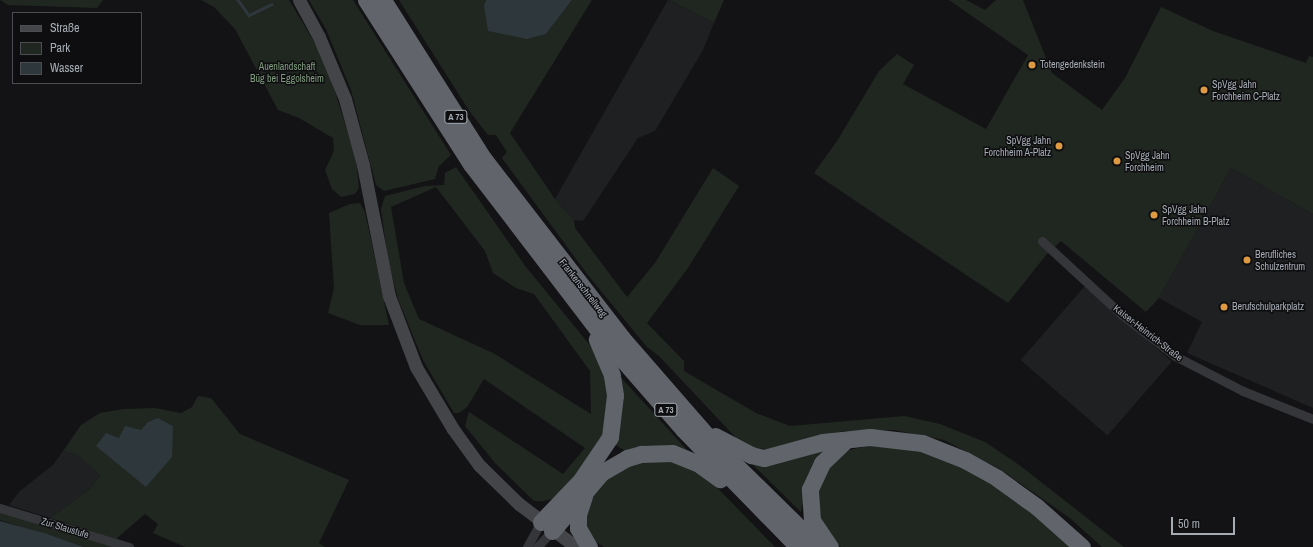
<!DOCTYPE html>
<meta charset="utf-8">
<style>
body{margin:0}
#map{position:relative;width:1313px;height:547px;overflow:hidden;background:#131315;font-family:"Archivo Narrow",sans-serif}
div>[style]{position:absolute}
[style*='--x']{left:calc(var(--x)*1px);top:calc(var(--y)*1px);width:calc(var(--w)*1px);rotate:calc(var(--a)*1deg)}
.built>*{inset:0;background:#1f2022;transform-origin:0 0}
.green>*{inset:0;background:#202720}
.water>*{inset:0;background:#2e373c}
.stream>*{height:2.5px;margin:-1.25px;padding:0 1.25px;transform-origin:1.25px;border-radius:1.25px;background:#2e373c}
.minor>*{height:9px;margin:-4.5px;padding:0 4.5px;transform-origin:4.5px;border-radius:4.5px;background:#353639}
.secondary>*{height:13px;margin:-6.5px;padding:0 6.5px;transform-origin:6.5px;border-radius:6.5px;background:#434549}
.motorway>*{height:17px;margin:-8.5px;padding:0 8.5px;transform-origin:8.5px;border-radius:8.5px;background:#61646a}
.dots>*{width:11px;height:11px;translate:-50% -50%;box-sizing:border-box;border:2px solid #0e0e10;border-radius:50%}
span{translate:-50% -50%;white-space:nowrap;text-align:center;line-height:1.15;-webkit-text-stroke:3px #0e0e10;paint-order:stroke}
.shield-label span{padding:1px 3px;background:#0e0e10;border:1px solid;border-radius:3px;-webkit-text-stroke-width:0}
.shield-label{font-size:9px;color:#a6acb4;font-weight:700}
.poi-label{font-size:10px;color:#a6acb4}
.left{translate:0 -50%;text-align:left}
.right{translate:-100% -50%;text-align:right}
.park-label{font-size:10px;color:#809d7f}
.street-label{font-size:10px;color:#a6acb4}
.legend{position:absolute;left:12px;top:12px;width:130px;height:72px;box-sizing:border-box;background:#0e0e10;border:1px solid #4b4d52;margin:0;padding:5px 7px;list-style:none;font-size:12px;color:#a6acb4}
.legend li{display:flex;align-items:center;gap:8px;height:20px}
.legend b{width:20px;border:1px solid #4b4d52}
.scale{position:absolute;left:1171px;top:517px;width:64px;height:18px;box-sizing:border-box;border:2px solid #a6acb4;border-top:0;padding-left:5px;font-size:12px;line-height:14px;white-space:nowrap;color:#a6acb4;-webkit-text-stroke:3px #0e0e10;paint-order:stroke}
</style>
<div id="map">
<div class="built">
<div style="clip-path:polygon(668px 0,714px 23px,703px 50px,655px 131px,638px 138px,583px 221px,574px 220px,555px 199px)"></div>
<div style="clip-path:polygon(1231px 168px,1313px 214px,1313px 408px,1187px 353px,1202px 322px,1159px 298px)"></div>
<div style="left:1085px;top:286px;width:115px;height:98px;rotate:41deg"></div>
<div style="clip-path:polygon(63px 451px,77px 455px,100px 475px,90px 489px,50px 518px,9px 505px,20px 491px,53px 465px)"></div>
</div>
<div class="green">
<div style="clip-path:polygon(0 0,103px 0,97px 8px,8px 5px)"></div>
<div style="clip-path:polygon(201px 0,289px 0,325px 60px,356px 159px,359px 188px,355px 194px,341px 197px,332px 189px,325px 170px,334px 151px,333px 138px,299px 118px,278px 110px,235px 29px,214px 7px)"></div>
<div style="clip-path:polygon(309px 0,353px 0,451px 155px,439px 166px,435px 179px,384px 191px,376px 185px,351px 90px,326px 29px)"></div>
<div style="clip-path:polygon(399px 0,486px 0,484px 5px,546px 34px,572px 0,592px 0,510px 133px,555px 199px,574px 220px,575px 228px,627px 297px,655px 263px,713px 168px,739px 186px,688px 268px,647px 323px,684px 361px,684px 371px,756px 413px,790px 426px,904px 416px,940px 424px,985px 442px,1022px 467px,1124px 547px,1102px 547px,1071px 519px,1000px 469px,944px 440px,894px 430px,843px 431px,777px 450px,754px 448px,739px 441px,659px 356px,647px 347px,587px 274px,502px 158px,507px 152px,496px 135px,488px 135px,470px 112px)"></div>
<div style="clip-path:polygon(669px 0,724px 0,714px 23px)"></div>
<div style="clip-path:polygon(949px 0,966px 0,985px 10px,996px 0,1023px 0,1052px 73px,1102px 110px,1125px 78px,1161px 7px,1213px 31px,1306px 63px,1309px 56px,1313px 57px,1313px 214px,1231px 168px,1159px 298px,1146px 312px,1061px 241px,1046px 255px,1008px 303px,814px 173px,837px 141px,879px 71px,897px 54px,914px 65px,903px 84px,986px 129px,1028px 55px)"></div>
<div style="clip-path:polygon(evenodd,456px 167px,526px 267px,602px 360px,609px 378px,602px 442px,556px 498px,543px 501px,534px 501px,495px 463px,465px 426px,469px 412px,563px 474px,585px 448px,484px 379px,467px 407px,459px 413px,454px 413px,423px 360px,398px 299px,388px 260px,381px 209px,385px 196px,425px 186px,444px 185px,445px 173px,456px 167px,436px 187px,485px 251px,493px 273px,516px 288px,534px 294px,590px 371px,591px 414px,495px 354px,419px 319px,404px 283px,391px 207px,436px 187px)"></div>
<div style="clip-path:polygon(360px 203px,365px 212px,389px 325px,360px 325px,328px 313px,334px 288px,329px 213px,350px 204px)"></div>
<div style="clip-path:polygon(616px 372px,689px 452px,627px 452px,611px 442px)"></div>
<div style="clip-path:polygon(evenodd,198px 396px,211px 398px,240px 434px,349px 480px,319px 543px,325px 547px,185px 547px,153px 533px,158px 524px,145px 514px,116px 539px,50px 518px,90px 489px,100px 475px,77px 455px,63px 451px,81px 425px,100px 413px,123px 409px,155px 408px,181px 413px,192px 407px,198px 396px,158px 418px,173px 426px,96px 446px,106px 434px,119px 438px,141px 430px,158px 418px)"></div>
<div style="clip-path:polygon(829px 444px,804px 495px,801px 512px,747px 459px)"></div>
<div style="clip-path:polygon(872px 445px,931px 453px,975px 474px,1012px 497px,1072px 547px,841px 547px,823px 530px,815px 515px,817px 483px,824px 471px,845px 451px)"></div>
<div style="clip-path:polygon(661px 456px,698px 468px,775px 547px,604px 547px,591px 539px,583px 527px,592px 491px,611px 472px)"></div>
<div style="clip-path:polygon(0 510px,114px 547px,85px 547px,0 520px)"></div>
</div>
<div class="water">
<div style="clip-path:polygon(486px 0,572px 0,546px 34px,527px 39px,488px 31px,484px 5px)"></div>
<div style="clip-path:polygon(158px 418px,173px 426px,172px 457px,146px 487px,96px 446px,106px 433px,119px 438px,125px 426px,141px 430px,148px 422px)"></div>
<div style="clip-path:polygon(0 521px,44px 533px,84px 547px,0 547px)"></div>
</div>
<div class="stream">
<div style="--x:238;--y:0;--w:19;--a:54"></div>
<div style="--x:249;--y:15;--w:25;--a:-26"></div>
</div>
<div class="minor">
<div style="--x:1042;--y:241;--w:108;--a:42.7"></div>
<div style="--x:1121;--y:314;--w:68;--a:37.9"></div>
<div style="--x:1175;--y:356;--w:76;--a:27.2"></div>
<div style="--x:1243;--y:391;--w:75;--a:21.8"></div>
<div style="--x:0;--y:508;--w:135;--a:16.8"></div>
<div style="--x:527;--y:547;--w:29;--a:-61"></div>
<div style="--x:537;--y:547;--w:22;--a:-47"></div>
</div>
<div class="secondary">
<div style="--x:299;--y:0;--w:42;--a:61.6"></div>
<div style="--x:319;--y:37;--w:67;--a:67.2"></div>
<div style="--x:345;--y:99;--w:68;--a:74.7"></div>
<div style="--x:363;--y:165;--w:134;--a:78.8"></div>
<div style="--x:389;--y:296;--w:76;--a:69.2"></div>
<div style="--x:416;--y:367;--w:72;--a:59.2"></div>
<div style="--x:453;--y:429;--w:44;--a:54.2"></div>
<div style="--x:479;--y:465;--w:56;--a:44.3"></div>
<div style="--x:519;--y:504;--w:71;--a:37"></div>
</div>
<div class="motorway">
<div style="--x:366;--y:0;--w:195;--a:57.4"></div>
<div style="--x:471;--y:164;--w:225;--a:52.6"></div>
<div style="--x:608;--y:343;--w:114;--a:48.9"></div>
<div style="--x:683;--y:429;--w:165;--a:45.7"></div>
<div style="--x:383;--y:0;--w:187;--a:57.7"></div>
<div style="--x:483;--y:158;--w:227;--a:52.3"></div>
<div style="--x:622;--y:338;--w:140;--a:49"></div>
<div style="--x:714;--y:444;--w:147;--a:44.4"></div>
<div style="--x:715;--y:436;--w:41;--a:27.8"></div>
<div style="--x:751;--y:455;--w:13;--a:13"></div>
<div style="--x:764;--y:458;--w:61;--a:-15.2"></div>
<div style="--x:823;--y:442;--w:47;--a:-6.1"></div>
<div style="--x:870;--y:437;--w:52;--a:6.6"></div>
<div style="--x:922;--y:443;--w:46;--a:21.6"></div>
<div style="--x:965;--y:460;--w:37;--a:29"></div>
<div style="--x:997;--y:478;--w:49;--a:35.9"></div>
<div style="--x:1037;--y:507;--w:60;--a:41.6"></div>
<div style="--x:584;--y:496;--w:20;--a:108"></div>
<div style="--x:578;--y:515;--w:13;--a:90"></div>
<div style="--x:578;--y:528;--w:22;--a:60"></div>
<div style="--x:541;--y:522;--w:58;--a:-46.4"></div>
<div style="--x:581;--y:480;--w:52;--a:-56"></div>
<div style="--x:610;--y:437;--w:42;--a:-83.2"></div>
<div style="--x:615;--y:395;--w:20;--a:-99"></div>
<div style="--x:612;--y:375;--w:39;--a:-113"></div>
<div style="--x:552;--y:531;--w:76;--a:-49.8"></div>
<div style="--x:601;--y:473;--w:30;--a:-30"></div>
<div style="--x:627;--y:458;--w:15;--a:-16"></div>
<div style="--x:641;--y:454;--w:31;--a:-2"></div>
<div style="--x:672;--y:453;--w:29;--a:22"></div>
<div style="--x:699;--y:464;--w:26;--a:36"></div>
<div style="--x:830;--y:547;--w:32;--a:-124"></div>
<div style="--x:812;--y:520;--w:31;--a:-94"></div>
<div style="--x:810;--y:489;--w:29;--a:-65"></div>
<div style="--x:822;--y:463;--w:32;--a:-44"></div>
</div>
<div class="dots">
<div style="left:1032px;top:65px;background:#de9a42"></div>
<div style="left:1204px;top:90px;background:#de9a42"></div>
<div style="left:1059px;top:146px;background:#de9a42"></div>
<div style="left:1117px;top:161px;background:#de9a42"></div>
<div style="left:1154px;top:215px;background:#de9a42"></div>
<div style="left:1247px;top:260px;background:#de9a42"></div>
<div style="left:1224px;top:307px;background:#de9a42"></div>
</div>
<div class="shield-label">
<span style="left:456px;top:117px">A 73</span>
<span style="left:666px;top:410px">A 73</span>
</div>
<div class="poi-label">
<span class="left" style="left:1040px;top:65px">Totengedenkstein</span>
<span class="left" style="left:1212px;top:90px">SpVgg Jahn<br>Forchheim C-Platz</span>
<span class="right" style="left:1051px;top:146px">SpVgg Jahn<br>Forchheim A-Platz</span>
<span class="left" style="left:1125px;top:161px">SpVgg Jahn<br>Forchheim</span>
<span class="left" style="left:1162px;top:215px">SpVgg Jahn<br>Forchheim B-Platz</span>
<span class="left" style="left:1255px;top:260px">Berufliches<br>Schulzentrum</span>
<span class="left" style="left:1232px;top:307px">Berufschulparkplatz</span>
</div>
<div class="park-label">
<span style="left:287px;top:72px">Auenlandschaft<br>Büg bei Eggolsheim</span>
</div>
<div class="street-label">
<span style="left:583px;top:288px;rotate:52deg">Frankenschnellweg</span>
<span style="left:1148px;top:333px;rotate:38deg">Kaiser-Heinrich-Straße</span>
<span style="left:65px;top:528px;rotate:17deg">Zur Staustufe</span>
</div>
<ul class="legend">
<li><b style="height:5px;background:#434549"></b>Straße</li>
<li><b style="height:11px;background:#202720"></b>Park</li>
<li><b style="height:11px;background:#2e373c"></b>Wasser</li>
</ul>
<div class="scale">50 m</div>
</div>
